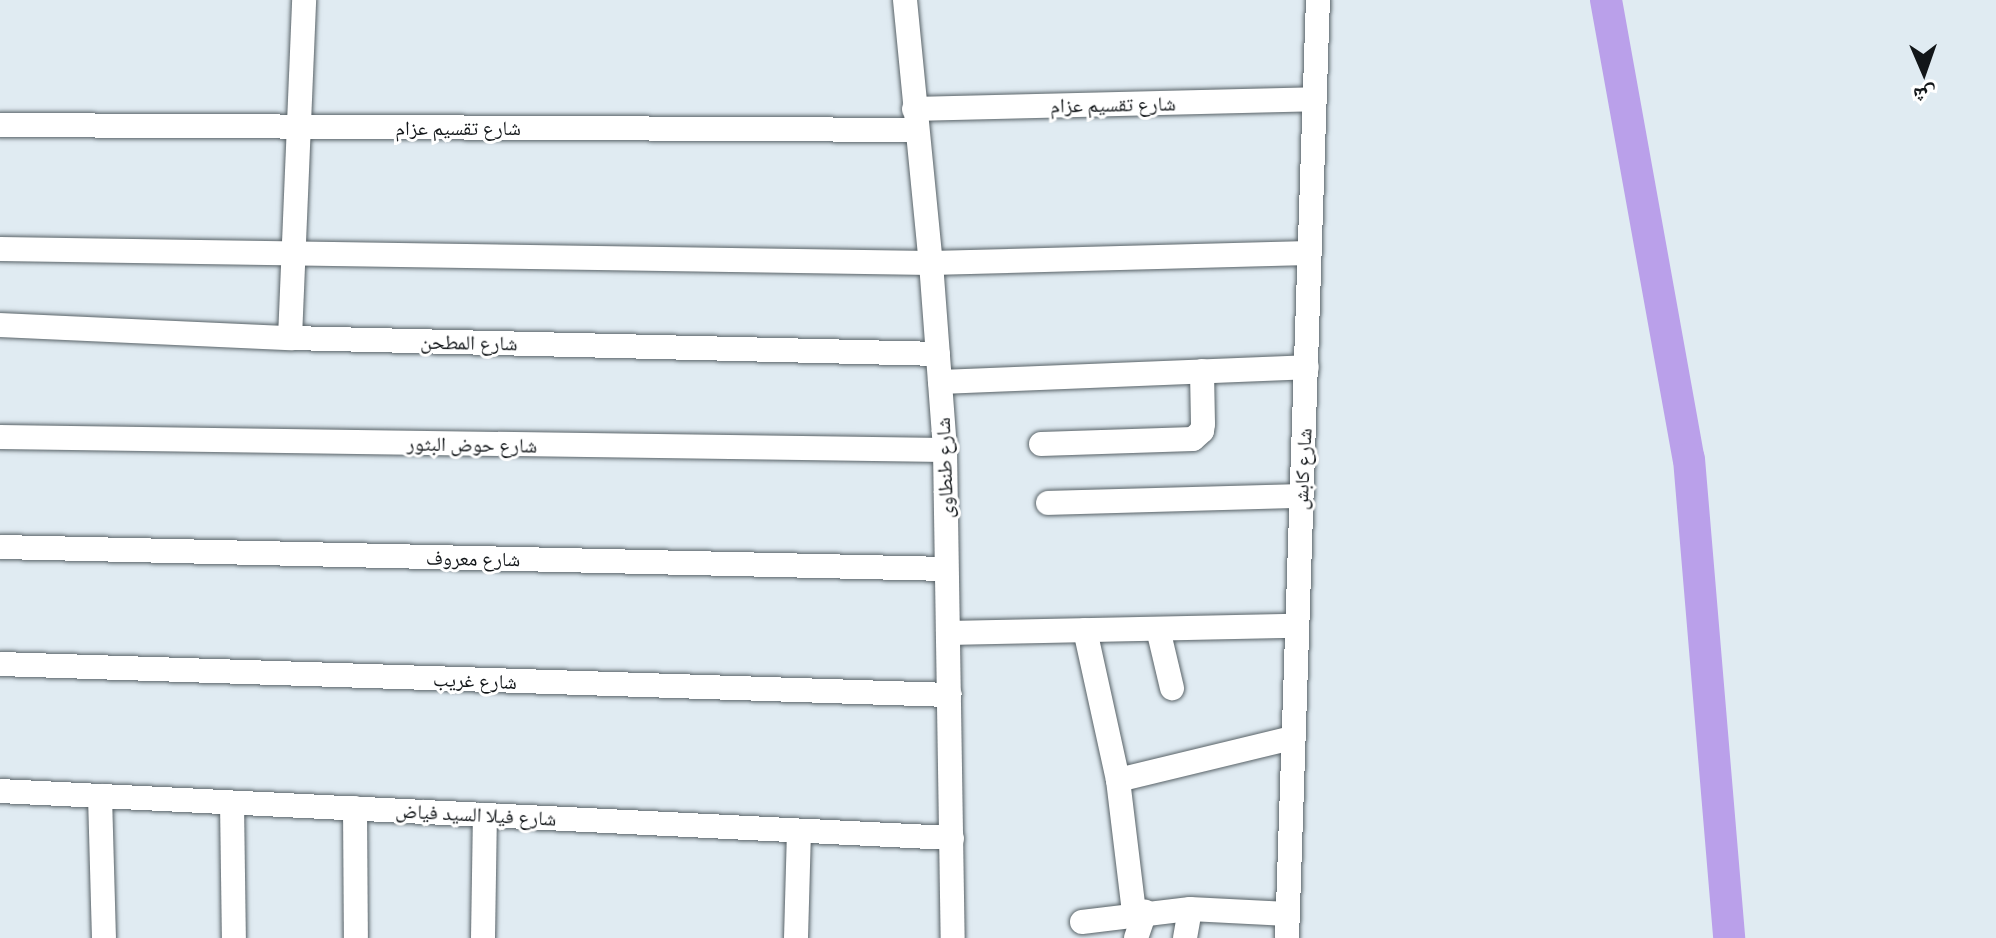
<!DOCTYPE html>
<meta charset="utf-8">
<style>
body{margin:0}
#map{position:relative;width:1996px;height:938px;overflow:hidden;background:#e0ebf2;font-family:"IBM Plex Serif","Noto Naskh Arabic",serif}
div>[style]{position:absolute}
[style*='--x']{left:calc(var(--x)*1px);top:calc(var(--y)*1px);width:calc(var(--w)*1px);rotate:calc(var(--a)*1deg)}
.canal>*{height:32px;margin:-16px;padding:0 16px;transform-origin:16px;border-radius:16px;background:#baa0ea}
.roads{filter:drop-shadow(0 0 2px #586267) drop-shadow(0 0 2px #586267)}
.street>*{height:24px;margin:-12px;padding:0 12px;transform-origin:12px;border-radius:12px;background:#fff}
span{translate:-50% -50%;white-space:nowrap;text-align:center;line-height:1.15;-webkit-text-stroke:6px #fff;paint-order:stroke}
.street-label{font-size:20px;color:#121619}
.north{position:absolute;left:1884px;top:32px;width:80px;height:80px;-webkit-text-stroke:6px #fff;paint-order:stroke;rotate:178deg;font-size:22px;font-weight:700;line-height:32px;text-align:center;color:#121619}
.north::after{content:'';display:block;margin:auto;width:28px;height:36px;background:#121619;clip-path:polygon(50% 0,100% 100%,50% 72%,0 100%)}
</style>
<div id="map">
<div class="canal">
<div style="--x:1606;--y:0;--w:466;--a:79.8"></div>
<div style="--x:1689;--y:459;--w:481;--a:85.2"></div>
</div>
<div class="roads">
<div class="street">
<div style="--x:905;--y:0;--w:264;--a:84.4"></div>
<div style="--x:931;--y:263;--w:188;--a:85.7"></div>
<div style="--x:945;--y:450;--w:488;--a:89.1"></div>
<div style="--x:914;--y:109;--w:399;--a:-1.4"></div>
<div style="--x:0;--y:125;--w:916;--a:0.31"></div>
<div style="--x:0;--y:249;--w:931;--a:0.86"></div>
<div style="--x:931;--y:263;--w:378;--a:-1.5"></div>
<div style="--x:0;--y:325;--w:290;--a:2.6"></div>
<div style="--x:290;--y:338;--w:648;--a:1.41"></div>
<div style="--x:290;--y:338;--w:338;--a:-87.6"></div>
<div style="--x:940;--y:382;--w:367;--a:-2.3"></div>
<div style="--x:0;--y:437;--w:945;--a:0.79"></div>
<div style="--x:1041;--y:444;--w:152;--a:-1.9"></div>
<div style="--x:1193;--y:439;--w:12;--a:-42"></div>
<div style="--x:1202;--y:431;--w:7;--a:-82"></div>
<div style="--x:1203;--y:424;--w:53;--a:-91.1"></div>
<div style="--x:1048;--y:503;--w:252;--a:-1.6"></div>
<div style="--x:0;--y:547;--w:946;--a:1.33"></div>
<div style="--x:1158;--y:629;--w:61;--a:76.7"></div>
<div style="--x:1085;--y:630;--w:154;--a:77.6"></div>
<div style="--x:1118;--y:780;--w:134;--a:83.1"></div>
<div style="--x:948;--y:633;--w:347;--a:-1.2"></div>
<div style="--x:0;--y:664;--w:950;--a:1.87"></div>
<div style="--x:1118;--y:780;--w:178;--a:-13.6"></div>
<div style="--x:0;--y:791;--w:953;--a:2.83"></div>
<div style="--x:100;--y:796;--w:142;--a:88.4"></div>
<div style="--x:232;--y:803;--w:135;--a:89.2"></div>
<div style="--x:355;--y:808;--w:130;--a:89.6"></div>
<div style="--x:1082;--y:922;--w:109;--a:-6.9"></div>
<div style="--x:1190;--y:909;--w:98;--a:2.9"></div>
<div style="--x:483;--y:938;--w:123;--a:-89.1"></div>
<div style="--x:796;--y:938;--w:107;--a:-88.4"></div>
<div style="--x:1136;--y:938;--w:28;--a:-71"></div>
<div style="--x:1185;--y:938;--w:29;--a:-80"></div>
<div style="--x:1287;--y:938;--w:939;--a:-88.11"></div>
</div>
</div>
<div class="street-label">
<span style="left:1113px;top:104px;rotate:-1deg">شارع تقسيم عزام</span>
<span style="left:458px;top:127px">شارع تقسيم عزام</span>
<span style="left:469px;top:342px;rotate:1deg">شارع المطحن</span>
<span style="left:472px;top:444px;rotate:1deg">شارع حوض البثور</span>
<span style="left:944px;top:468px;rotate:-92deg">شارع طنطاوى</span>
<span style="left:1302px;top:469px;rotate:-87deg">شارع كابش</span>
<span style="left:473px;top:558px;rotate:1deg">شارع معروف</span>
<span style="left:475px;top:680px;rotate:2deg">شارع غريب</span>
<span style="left:476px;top:814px;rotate:3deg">شارع فيلا السيد فياض</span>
</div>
<div class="north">ش</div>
</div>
